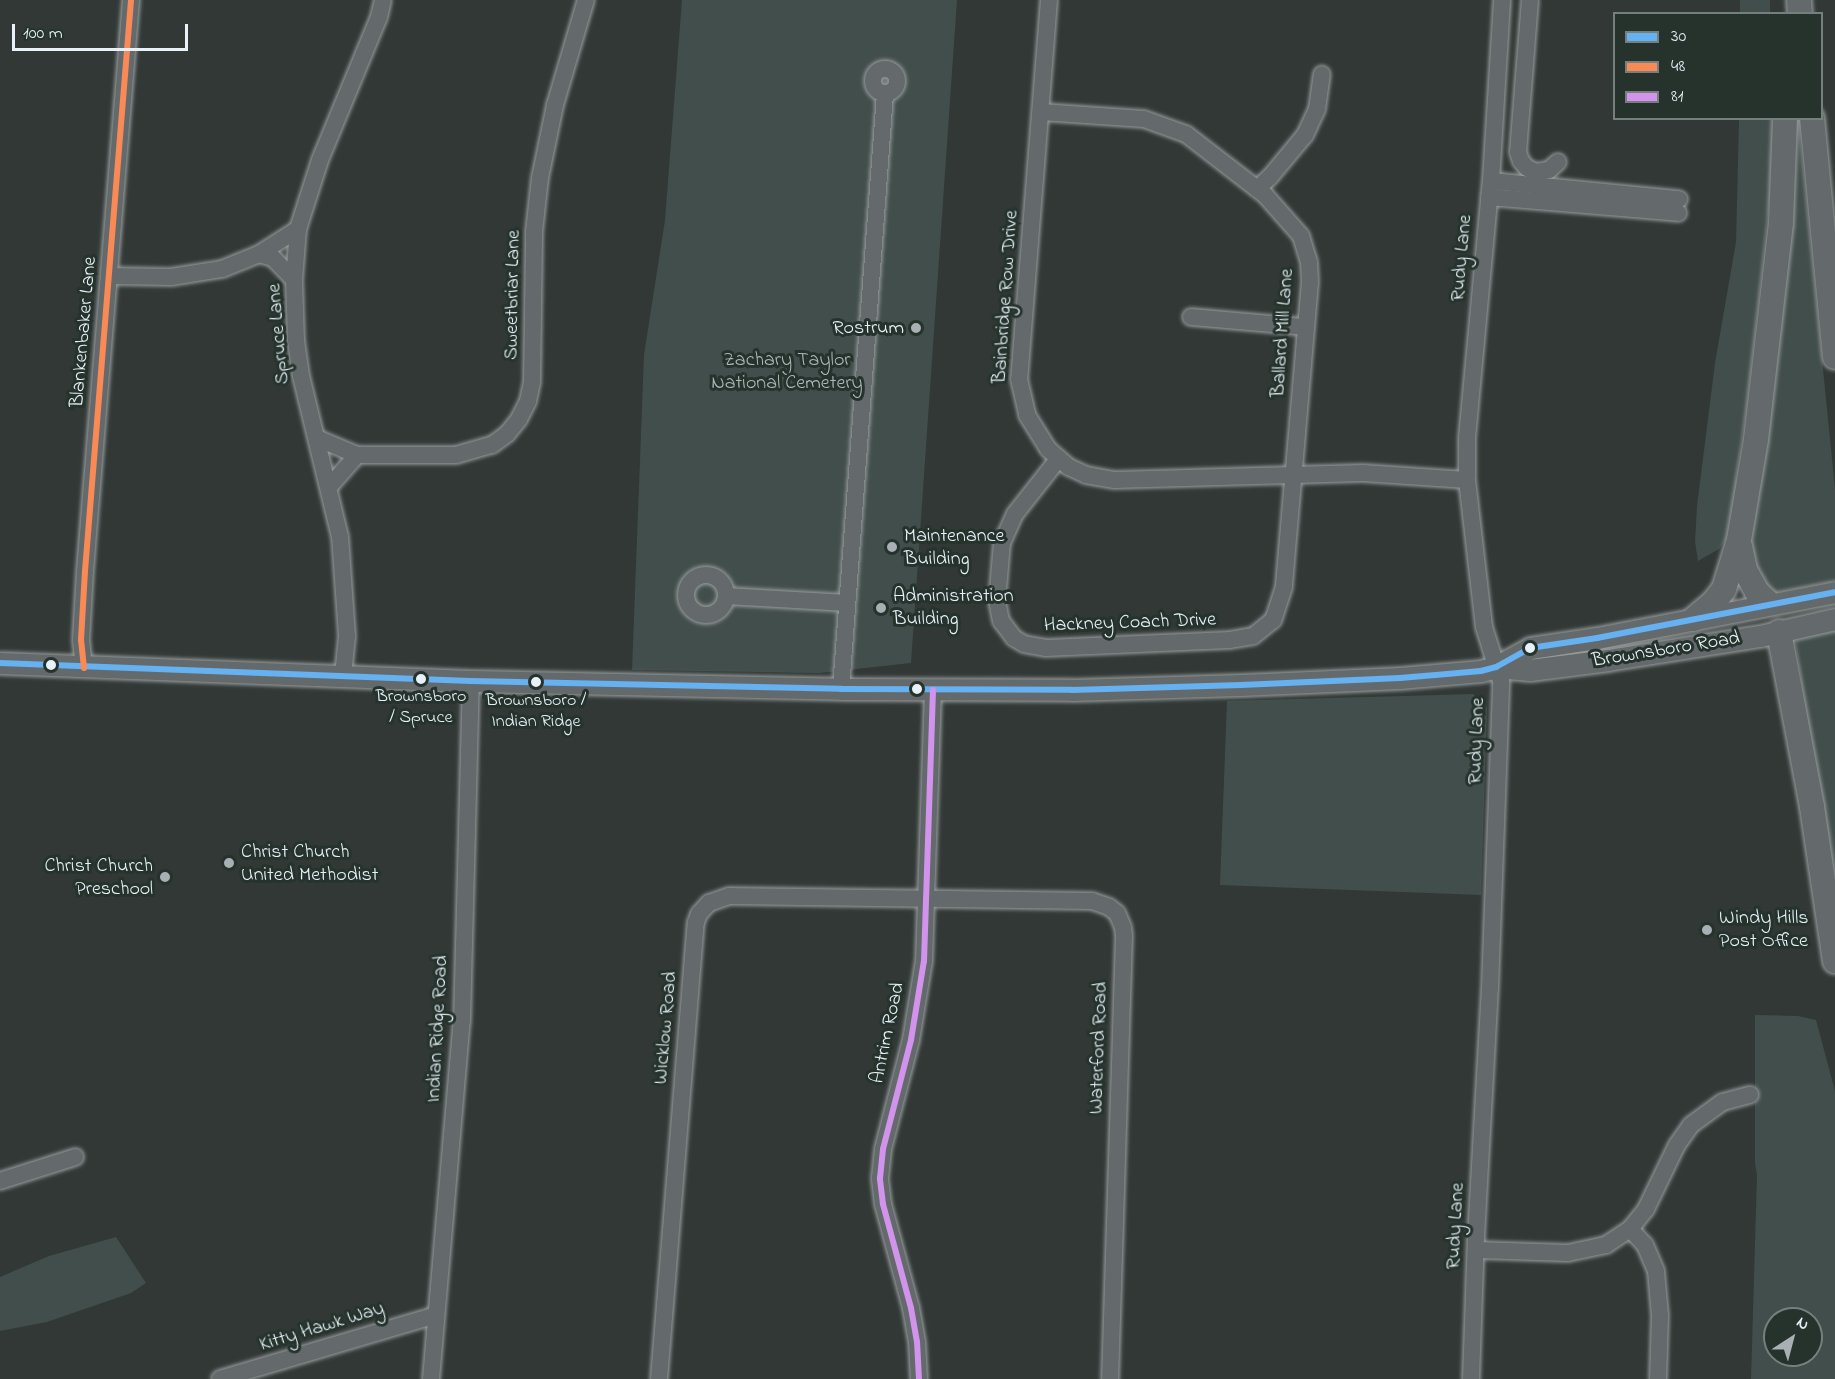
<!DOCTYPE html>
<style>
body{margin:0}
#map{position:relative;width:1835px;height:1379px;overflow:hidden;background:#313835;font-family:"Indie Flower",sans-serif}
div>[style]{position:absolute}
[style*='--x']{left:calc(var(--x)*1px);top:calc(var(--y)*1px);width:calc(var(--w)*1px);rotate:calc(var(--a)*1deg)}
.green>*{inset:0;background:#424e4b;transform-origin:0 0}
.roads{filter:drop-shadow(0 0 2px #989d9e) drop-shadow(0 0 2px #989d9e)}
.minor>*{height:16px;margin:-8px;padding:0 8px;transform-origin:8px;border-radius:8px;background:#646a6b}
.minor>.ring{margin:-8px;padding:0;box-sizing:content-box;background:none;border:16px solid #646a6b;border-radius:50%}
.major>*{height:21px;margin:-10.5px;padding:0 10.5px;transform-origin:10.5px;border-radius:10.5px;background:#646a6b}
.highway>*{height:24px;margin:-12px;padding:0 12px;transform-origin:12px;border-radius:12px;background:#646a6b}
.bus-1>*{height:6px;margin:-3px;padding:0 3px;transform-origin:3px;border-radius:3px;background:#66b1f2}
.bus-2>*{height:6px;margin:-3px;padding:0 3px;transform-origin:3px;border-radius:3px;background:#f98a56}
.bus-3>*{height:6px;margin:-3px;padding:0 3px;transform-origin:3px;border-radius:3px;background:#d193ec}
.dots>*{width:16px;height:16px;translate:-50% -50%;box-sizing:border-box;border:3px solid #26332d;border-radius:50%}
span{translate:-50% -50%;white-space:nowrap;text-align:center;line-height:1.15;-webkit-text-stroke:6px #26332d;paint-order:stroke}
.bus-label{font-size:18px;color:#e8f1f8}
.street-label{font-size:20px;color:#e8f1f8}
.poi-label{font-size:20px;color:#e8f1f8}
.right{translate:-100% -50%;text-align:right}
.left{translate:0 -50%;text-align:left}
.park-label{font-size:20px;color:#afb9bc}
.legend{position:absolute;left:1613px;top:12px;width:210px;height:108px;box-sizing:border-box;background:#26332d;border:2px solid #747f7e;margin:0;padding:8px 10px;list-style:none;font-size:18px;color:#e8f1f8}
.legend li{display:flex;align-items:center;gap:12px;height:30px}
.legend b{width:30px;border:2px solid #747f7e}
.north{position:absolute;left:1763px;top:1307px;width:60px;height:60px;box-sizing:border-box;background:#26332d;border:2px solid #747f7e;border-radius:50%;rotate:36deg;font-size:16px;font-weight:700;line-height:24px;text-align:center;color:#e8f1f8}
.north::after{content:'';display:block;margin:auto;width:21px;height:27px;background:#a8b0b4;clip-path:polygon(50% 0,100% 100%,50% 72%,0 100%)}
.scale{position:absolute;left:12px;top:24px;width:176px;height:27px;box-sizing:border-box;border:3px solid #e8f1f8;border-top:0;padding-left:8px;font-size:18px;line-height:21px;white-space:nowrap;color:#e8f1f8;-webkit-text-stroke:4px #26332d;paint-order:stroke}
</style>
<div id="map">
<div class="green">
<div style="clip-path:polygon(682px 0,957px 0,911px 663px,819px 673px,632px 670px,644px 355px,665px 220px)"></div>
<div style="left:1740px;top:0;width:30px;height:13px"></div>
<div style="clip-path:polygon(1739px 119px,1774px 119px,1775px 149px,1747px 404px,1736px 477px,1738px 524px,1719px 549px,1698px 561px,1695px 542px,1697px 506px,1715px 363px,1736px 242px)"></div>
<div style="clip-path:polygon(1790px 119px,1798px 119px,1835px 489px,1835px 581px,1769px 594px,1757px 576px,1750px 538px)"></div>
<div style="clip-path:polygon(1835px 629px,1835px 908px,1796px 644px,1797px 638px)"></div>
<div style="clip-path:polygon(1473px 694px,1487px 708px,1481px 895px,1220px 885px,1227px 701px)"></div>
<div style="clip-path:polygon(evenodd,1755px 1015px,1798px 1016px,1816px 1020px,1835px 1091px,1835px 1379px,1751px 1379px,1757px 1175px,1755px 1163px,1755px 1015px,1775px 1319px,1811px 1319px,1811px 1355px,1775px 1355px,1775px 1319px)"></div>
<div style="clip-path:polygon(116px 1237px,146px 1283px,131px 1293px,47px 1322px,0 1331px,0 1277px,49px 1256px)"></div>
</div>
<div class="roads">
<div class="minor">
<div style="--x:1049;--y:0;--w:380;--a:94.5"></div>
<div style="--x:1019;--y:379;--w:37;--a:77"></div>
<div style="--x:1027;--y:415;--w:40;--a:58"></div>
<div style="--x:1048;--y:449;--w:28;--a:41"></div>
<div style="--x:1069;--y:467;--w:19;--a:25"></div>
<div style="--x:1086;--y:475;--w:29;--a:10"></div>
<div style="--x:1115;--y:480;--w:248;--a:-1.6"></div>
<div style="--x:1363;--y:473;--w:104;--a:3.9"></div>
<div style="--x:1530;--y:0;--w:152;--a:94.5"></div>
<div style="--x:1518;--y:152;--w:9;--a:72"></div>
<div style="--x:1521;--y:161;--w:9;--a:49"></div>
<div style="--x:1527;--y:168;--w:10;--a:24"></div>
<div style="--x:1536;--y:172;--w:13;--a:-9"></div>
<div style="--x:1549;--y:170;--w:12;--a:-42"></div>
<div class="ring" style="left:873px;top:69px;width:8px;height:8px"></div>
<div style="--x:1041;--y:112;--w:103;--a:3.9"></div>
<div style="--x:1144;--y:119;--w:45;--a:19.7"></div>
<div style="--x:1186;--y:134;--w:100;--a:37.7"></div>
<div style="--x:1265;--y:195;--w:55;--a:48.7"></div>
<div style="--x:1301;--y:236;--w:27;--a:73"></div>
<div style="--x:1309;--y:262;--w:20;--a:87"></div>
<div style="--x:1310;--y:282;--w:306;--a:94.9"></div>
<div style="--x:1284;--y:587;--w:35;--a:108"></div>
<div style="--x:1273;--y:620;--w:26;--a:141"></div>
<div style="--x:1253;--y:636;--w:23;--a:170"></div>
<div style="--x:1230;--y:640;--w:184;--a:177.5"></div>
<div style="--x:1046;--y:648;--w:22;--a:-170"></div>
<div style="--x:1024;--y:644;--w:12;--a:-149"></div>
<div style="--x:1014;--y:638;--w:21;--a:-127"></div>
<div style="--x:1001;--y:621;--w:20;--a:-101"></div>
<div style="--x:997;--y:601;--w:58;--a:-85.1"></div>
<div style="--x:1002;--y:543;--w:32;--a:-66"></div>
<div style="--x:1015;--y:514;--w:71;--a:-51.8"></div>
<div style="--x:1491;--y:181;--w:189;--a:5.5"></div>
<div style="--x:1257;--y:189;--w:18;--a:-43"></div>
<div style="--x:1270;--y:177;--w:55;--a:-50.2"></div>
<div style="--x:1305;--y:135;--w:29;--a:-65"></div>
<div style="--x:1317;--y:109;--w:35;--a:-82"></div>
<div style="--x:1489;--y:197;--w:190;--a:4.8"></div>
<div style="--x:259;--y:254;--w:15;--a:16"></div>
<div style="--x:273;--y:258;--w:30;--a:46"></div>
<div style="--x:110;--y:276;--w:61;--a:0.9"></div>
<div style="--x:171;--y:277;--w:52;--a:-8.9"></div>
<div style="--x:222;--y:269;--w:40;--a:-22"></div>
<div style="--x:259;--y:254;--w:46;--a:-32.7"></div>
<div style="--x:1191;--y:317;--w:114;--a:5"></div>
<div style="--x:317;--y:438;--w:43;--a:23"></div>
<div style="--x:357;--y:455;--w:99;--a:0"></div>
<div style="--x:456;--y:455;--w:37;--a:-16"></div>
<div style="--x:492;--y:445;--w:19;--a:-36"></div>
<div style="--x:507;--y:434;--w:19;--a:-51"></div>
<div style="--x:519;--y:419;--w:20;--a:-63"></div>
<div style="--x:528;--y:401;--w:19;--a:-78"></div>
<div style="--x:532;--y:382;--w:150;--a:-89.2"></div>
<div style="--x:534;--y:232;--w:54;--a:-83.7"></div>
<div style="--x:540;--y:178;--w:75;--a:-78.4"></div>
<div style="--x:555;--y:105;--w:109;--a:-73.6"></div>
<div style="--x:329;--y:487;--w:43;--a:-48.8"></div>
<div class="ring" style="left:686px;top:575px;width:24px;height:24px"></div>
<div style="--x:726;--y:596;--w:121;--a:3.3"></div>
<div style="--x:84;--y:668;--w:28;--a:-96"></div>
<div style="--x:81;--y:640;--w:69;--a:-86.7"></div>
<div style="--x:85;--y:571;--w:573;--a:-85.39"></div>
<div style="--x:343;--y:676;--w:40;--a:-84.3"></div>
<div style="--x:347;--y:636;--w:99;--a:-94"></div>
<div style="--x:340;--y:537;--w:166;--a:-103.6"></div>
<div style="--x:301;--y:376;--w:36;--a:-98"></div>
<div style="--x:296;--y:340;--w:60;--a:-91.9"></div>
<div style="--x:294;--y:280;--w:51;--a:-85.5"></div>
<div style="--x:298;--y:229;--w:72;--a:-72.3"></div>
<div style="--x:320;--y:160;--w:155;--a:-67.6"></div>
<div style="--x:379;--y:17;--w:17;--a:-77"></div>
<div style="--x:841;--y:689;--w:597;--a:-85.77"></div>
<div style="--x:0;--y:1181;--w:79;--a:-17.7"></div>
<div style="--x:1630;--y:1229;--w:22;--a:47"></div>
<div style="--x:1645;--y:1245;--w:28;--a:67"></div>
<div style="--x:1656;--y:1271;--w:45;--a:84.9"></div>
<div style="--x:1660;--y:1316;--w:63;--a:91.8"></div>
<div style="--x:1477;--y:1250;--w:91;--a:1.9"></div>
<div style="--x:1568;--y:1253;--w:39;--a:-12"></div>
<div style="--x:1606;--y:1245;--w:29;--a:-34"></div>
<div style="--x:1630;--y:1229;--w:26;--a:-51"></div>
<div style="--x:1646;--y:1209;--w:71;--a:-64.2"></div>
<div style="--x:1677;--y:1145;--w:24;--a:-55"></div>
<div style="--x:1691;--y:1125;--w:39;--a:-36"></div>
<div style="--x:1723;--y:1102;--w:28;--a:-15"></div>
<div style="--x:220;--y:1379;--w:225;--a:-16.5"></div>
<div style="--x:431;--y:1379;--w:359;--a:-85.1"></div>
<div style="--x:462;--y:1021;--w:340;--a:-88.5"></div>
<div style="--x:659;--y:1379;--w:458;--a:-85.4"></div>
<div style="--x:696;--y:922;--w:9;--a:-69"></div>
<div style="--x:699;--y:914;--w:15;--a:-48"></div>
<div style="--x:709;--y:903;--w:21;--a:-19"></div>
<div style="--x:729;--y:896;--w:363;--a:0.8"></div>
<div style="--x:1092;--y:901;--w:18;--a:19"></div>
<div style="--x:1109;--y:907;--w:10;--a:37"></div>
<div style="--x:1117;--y:913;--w:15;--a:67"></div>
<div style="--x:1123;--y:927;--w:9;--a:84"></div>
<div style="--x:1124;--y:936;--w:443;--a:91.8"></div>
<div style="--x:919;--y:1379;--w:37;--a:-93"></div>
<div style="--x:917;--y:1342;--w:35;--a:-100"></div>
<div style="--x:911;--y:1308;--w:108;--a:-105.1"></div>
<div style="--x:883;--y:1204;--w:26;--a:-97"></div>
<div style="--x:880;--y:1178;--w:29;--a:-84"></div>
<div style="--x:883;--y:1149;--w:113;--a:-75.6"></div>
<div style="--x:911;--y:1040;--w:80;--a:-80.7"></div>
<div style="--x:924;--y:961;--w:271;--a:-88.1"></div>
<div style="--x:1471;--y:1379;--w:142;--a:-88"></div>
<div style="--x:1476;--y:1237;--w:249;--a:-86.8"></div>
<div style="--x:1490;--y:988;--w:307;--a:-87.9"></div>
<div style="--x:1501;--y:681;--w:57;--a:-107.5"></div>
<div style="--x:1484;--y:627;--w:148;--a:-96.6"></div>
<div style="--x:1467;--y:480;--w:42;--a:-90"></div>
<div style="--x:1467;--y:438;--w:258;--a:-84.7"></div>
<div style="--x:1491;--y:181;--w:181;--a:-86.5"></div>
</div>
<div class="major">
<div style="--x:0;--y:663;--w:471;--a:2.2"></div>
<div style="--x:471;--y:681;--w:370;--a:1.2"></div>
<div style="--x:841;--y:689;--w:231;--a:0.2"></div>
<div style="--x:1072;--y:690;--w:169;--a:-1.7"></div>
<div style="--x:1241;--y:685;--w:159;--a:-2.5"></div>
<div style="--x:1400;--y:678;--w:81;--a:-4.9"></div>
<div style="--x:1481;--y:671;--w:16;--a:-15"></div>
<div style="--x:1496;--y:667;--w:39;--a:-29"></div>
<div style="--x:1530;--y:648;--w:68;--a:-8.5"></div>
<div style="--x:1597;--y:638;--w:242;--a:-10.9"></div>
<div style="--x:1496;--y:667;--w:34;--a:5"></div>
<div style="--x:1530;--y:670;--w:79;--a:-7.3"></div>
<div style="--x:1608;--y:660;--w:154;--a:-9"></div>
<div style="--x:1760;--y:636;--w:77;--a:-12.8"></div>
</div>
<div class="highway">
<div style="--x:1799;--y:0;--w:14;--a:86"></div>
<div style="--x:1812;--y:118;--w:240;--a:84.5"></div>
<div style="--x:1740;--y:546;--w:25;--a:78"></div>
<div style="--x:1745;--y:570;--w:25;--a:61"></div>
<div style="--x:1757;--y:592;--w:16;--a:43"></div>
<div style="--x:1694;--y:619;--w:26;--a:-40"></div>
<div style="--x:1714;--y:602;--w:16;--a:-52"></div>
<div style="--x:1724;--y:589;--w:51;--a:-73"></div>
<div style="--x:1739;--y:540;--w:102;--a:-80.4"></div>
<div style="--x:1756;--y:439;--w:217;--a:-83.4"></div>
<div style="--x:1781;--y:223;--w:105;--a:-87.8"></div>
<div style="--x:1779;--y:632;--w:178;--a:79.3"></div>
<div style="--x:1812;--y:807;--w:156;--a:81.5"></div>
</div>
</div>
<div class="bus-1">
<div style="--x:0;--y:663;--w:471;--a:2.2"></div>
<div style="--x:471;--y:681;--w:370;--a:1.2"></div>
<div style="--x:841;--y:689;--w:231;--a:0.2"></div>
<div style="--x:1072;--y:690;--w:169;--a:-1.7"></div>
<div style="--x:1241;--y:685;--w:159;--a:-2.5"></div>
<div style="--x:1400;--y:678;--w:81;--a:-4.9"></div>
<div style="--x:1481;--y:671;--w:16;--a:-15"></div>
<div style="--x:1496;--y:667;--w:39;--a:-29"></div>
<div style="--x:1530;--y:648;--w:68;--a:-8.5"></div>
<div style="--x:1597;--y:638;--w:242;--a:-10.9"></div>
</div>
<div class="bus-2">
<div style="--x:84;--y:668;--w:28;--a:-96"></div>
<div style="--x:81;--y:640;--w:69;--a:-86.7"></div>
<div style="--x:85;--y:571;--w:573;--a:-85.39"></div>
</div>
<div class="bus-3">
<div style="--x:919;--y:1379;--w:37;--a:-93"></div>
<div style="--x:917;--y:1342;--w:35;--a:-100"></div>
<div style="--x:911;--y:1308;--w:108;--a:-105.1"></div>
<div style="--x:883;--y:1204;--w:26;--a:-97"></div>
<div style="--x:880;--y:1178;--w:29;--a:-84"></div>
<div style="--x:883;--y:1149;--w:113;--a:-75.6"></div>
<div style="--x:911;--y:1040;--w:80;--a:-80.7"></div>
<div style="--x:924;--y:961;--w:271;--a:-88.1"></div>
</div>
<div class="dots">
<div style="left:916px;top:328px;background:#a8b0b4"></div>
<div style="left:892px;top:547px;background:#a8b0b4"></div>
<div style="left:881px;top:608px;background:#a8b0b4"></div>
<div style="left:1530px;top:648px;background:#e8f1f8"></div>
<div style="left:51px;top:665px;background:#e8f1f8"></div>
<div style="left:421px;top:679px;background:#e8f1f8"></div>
<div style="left:536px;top:682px;background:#e8f1f8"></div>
<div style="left:917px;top:689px;background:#e8f1f8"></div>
<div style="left:229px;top:863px;background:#a8b0b4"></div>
<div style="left:165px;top:877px;background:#a8b0b4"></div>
<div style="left:1707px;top:930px;background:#a8b0b4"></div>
</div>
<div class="bus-label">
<span style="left:421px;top:708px">Brownsboro<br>/ Spruce</span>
<span style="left:536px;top:712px">Brownsboro /<br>Indian Ridge</span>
</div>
<div class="street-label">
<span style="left:1462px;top:258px;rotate:-85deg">Rudy Lane</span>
<span style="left:513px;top:295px;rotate:-89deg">Sweetbriar Lane</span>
<span style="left:1006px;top:297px;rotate:-86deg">Bainbridge Row Drive</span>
<span style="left:84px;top:332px;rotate:-85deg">Blankenbaker Lane</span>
<span style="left:1283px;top:333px;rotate:-86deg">Ballard Mill Lane</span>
<span style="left:279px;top:334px;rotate:-95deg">Spruce Lane</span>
<span style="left:1130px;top:623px;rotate:-2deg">Hackney Coach Drive</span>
<span style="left:1666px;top:650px;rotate:-9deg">Brownsboro Road</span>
<span style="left:1477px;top:741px;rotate:-88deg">Rudy Lane</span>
<span style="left:666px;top:1028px;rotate:-85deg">Wicklow Road</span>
<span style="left:438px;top:1029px;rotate:-87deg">Indian Ridge Road</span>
<span style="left:888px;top:1033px;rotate:-78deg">Antrim Road</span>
<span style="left:1099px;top:1048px;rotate:-88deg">Waterford Road</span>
<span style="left:1456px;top:1226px;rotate:-87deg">Rudy Lane</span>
<span style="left:322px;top:1327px;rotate:-17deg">Kitty Hawk Way</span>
</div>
<div class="poi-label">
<span class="right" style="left:904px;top:328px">Rostrum</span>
<span class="left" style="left:904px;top:548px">Maintenance<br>Building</span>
<span class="left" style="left:893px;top:608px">Administration<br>Building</span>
<span class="left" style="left:241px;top:864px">Christ Church<br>United Methodist</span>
<span class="right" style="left:153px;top:878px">Christ Church<br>Preschool</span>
<span class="left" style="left:1719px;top:930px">Windy Hills<br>Post Office</span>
</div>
<div class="park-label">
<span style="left:787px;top:372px">Zachary Taylor<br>National Cemetery</span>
</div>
<ul class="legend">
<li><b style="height:8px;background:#66b1f2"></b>30</li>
<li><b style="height:8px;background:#f98a56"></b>48</li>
<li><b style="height:8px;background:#d193ec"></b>81</li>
</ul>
<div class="north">N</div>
<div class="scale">100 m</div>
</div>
